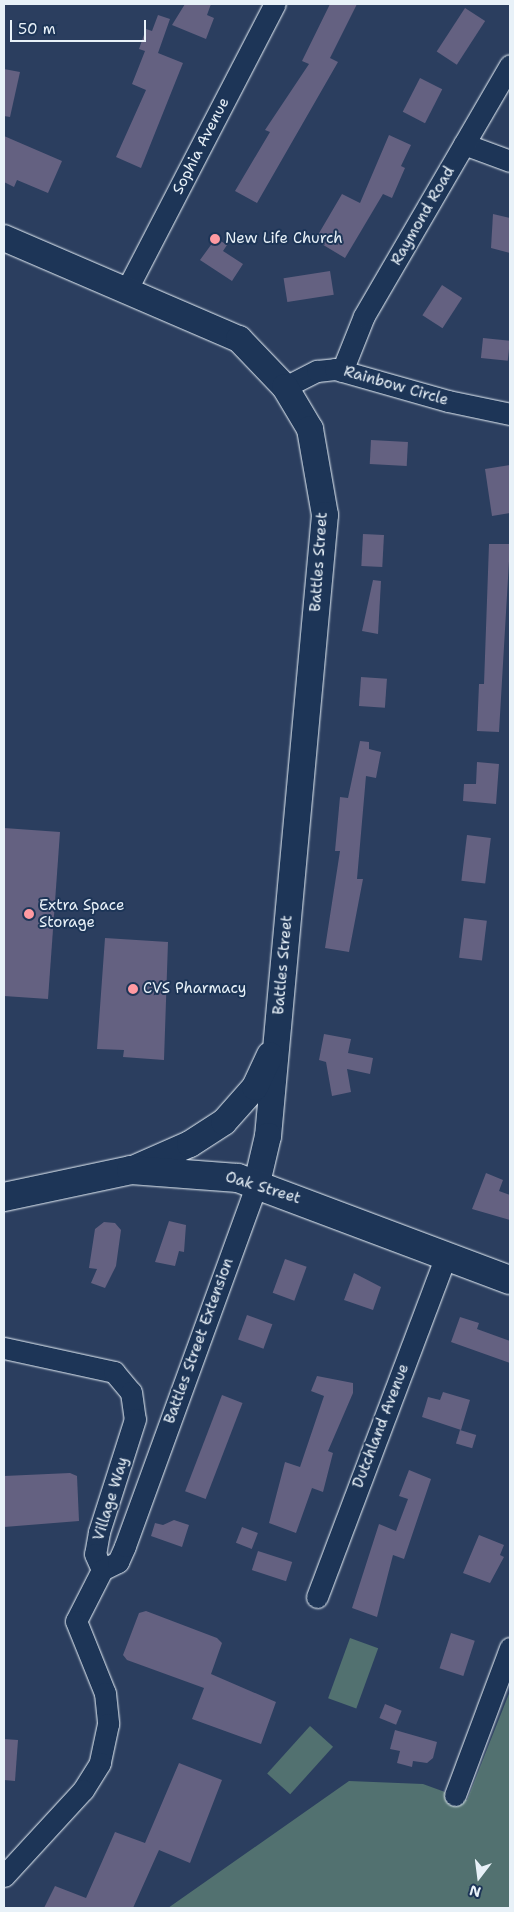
<!DOCTYPE html>
<style>
body{margin:0}
#map{position:relative;width:514px;height:1912px;overflow:hidden;background:#2b3e5f;font-family:"Shantell Sans",sans-serif}
div>[style]{position:absolute}
[style*='--x']{left:calc(var(--x)*1px);top:calc(var(--y)*1px);width:calc(var(--w)*1px);rotate:calc(var(--a)*1deg)}
.green>*{inset:0;background:#527170;transform-origin:0 0}
.building>*{inset:0;background:#646181;transform-origin:0 0}
.roads{filter:drop-shadow(0 0 1px #e8f1f8) drop-shadow(0 0 1px #e8f1f8)}
.minor>*{height:21px;margin:-10.5px;padding:0 10.5px;transform-origin:10.5px;border-radius:10.5px;background:#1d3557}
.tertiary>*{height:26px;margin:-13px;padding:0 13px;transform-origin:13px;border-radius:13px;background:#1d3557}
.secondary>*{height:28px;margin:-14px;padding:0 14px;transform-origin:14px;border-radius:14px;background:#1d3557}
.dots>*{width:14px;height:14px;translate:-50% -50%;box-sizing:border-box;border:2px solid #1d3557;border-radius:50%}
span{translate:-50% -50%;white-space:nowrap;text-align:center;line-height:1.15;-webkit-text-stroke:4px #1d3557;paint-order:stroke}
.street-label{font-size:15px;color:#e8f1f8}
.poi-label{font-size:15px;color:#e8f1f8}
.left{translate:0 -50%;text-align:left}
.frame{position:absolute;inset:0;border:5px solid #e8f1f8;pointer-events:none}
.north{position:absolute;left:454px;top:1852px;width:50px;height:50px;-webkit-text-stroke:4px #1d3557;paint-order:stroke;rotate:195deg;font-size:14px;font-weight:700;line-height:20px;text-align:center;color:#e8f1f8}
.north::after{content:'';display:block;margin:auto;width:18px;height:22px;background:#e8f1f8;clip-path:polygon(50% 0,100% 100%,50% 72%,0 100%)}
.scale{position:absolute;left:10px;top:20px;width:136px;height:22px;box-sizing:border-box;border:2px solid #e8f1f8;border-top:0;padding-left:6px;font-size:15px;line-height:18px;white-space:nowrap;color:#e8f1f8;-webkit-text-stroke:4px #1d3557;paint-order:stroke}
</style>
<div id="map">
<div class="green">
<div style="left:350px;top:1638px;width:30px;height:64px;rotate:20deg"></div>
<div style="clip-path:polygon(510px 1691px,510px 1908px,168px 1908px,349px 1781px,423px 1784px,467px 1800px)"></div>
<div style="left:310px;top:1726px;width:31px;height:64px;rotate:42deg"></div>
</div>
<div class="building">
<div style="clip-path:polygon(185px 4px,211px 4px,207px 15px,214px 18px,206px 39px,172px 25px)"></div>
<div style="clip-path:polygon(330px 4px,357px 4px,330px 58px,338px 62px,257px 203px,235px 191px,270px 132px,265px 130px,309px 64px,302px 61px)"></div>
<div style="left:465px;top:8px;width:24px;height:52px;rotate:33deg"></div>
<div style="clip-path:polygon(158px 15px,170px 19px,158px 53px,183px 63px,141px 168px,116px 157px,146px 90px,132px 84px,145px 51px,139px 49px,146px 29px,152px 31px)"></div>
<div style="clip-path:polygon(4px 69px,20px 72px,10px 117px,4px 116px)"></div>
<div style="left:420px;top:78px;width:25px;height:38px;rotate:27deg"></div>
<div style="clip-path:polygon(389px 135px,411px 145px,401px 166px,405px 168px,392px 198px,383px 194px,345px 258px,315px 240px,342px 194px,360px 203px)"></div>
<div style="clip-path:polygon(4px 136px,62px 161px,48px 193px,17px 180px,14px 187px,4px 182px)"></div>
<div style="clip-path:polygon(493px 214px,510px 218px,510px 253px,491px 248px)"></div>
<div style="clip-path:polygon(216px 238px,227px 245px,223px 251px,243px 264px,232px 281px,200px 260px)"></div>
<div style="left:330px;top:271px;width:24px;height:47px;rotate:81deg"></div>
<div style="left:442px;top:285px;width:24px;height:36px;rotate:33deg"></div>
<div style="left:483px;top:338px;width:27px;height:20px;rotate:6deg"></div>
<div style="left:371px;top:440px;width:37px;height:24px;rotate:3deg"></div>
<div style="clip-path:polygon(510px 465px,510px 513px,492px 516px,485px 469px)"></div>
<div style="left:363px;top:534px;width:21px;height:32px;rotate:3deg"></div>
<div style="clip-path:polygon(489px 544px,510px 544px,499px 732px,477px 731px,479px 684px,484px 684px)"></div>
<div style="clip-path:polygon(373px 580px,381px 581px,378px 634px,362px 631px)"></div>
<div style="left:361px;top:677px;width:26px;height:29px;rotate:4deg"></div>
<div style="clip-path:polygon(360px 741px,369px 742px,369px 749px,381px 752px,376px 778px,366px 776px,357px 879px,363px 879px,349px 952px,325px 948px,340px 851px,335px 851px,340px 797px,348px 798px)"></div>
<div style="clip-path:polygon(477px 762px,499px 764px,496px 804px,463px 801px,464px 784px,476px 784px)"></div>
<div style="clip-path:polygon(4px 828px,60px 832px,48px 999px,4px 996px)"></div>
<div style="left:467px;top:835px;width:24px;height:46px;rotate:7deg"></div>
<div style="left:464px;top:918px;width:23px;height:40px;rotate:7deg"></div>
<div style="clip-path:polygon(105px 938px,168px 942px,164px 1060px,123px 1057px,124px 1050px,97px 1049px)"></div>
<div style="clip-path:polygon(324px 1034px,351px 1039px,348px 1053px,373px 1058px,370px 1074px,347px 1069px,351px 1092px,332px 1096px,326px 1062px,319px 1060px)"></div>
<div style="clip-path:polygon(486px 1173px,503px 1180px,499px 1191px,510px 1195px,510px 1220px,472px 1209px)"></div>
<div style="clip-path:polygon(169px 1221px,186px 1225px,184px 1252px,179px 1251px,175px 1266px,155px 1262px)"></div>
<div style="clip-path:polygon(104px 1222px,115px 1223px,121px 1230px,116px 1266px,105px 1288px,91px 1283px,97px 1269px,89px 1268px,95px 1229px)"></div>
<div style="left:285px;top:1259px;width:23px;height:36px;rotate:20deg"></div>
<div style="clip-path:polygon(354px 1273px,381px 1287px,373px 1310px,344px 1300px)"></div>
<div style="left:247px;top:1315px;width:27px;height:26px;rotate:20deg"></div>
<div style="clip-path:polygon(460px 1317px,479px 1323px,477px 1329px,510px 1341px,510px 1363px,451px 1342px)"></div>
<div style="clip-path:polygon(317px 1376px,353px 1383px,353px 1393px,328px 1451px,333px 1453px,323px 1492px,312px 1488px,296px 1533px,269px 1523px,285px 1462px,300px 1467px,324px 1396px,311px 1391px)"></div>
<div style="clip-path:polygon(443px 1392px,470px 1400px,461px 1430px,422px 1417px,428px 1397px,440px 1400px)"></div>
<div style="left:222px;top:1395px;width:22px;height:103px;rotate:21deg"></div>
<div style="left:460px;top:1430px;width:17px;height:14px;rotate:17deg"></div>
<div style="clip-path:polygon(409px 1470px,431px 1479px,404px 1559px,393px 1555px,377px 1617px,352px 1608px,379px 1524px,396px 1531px,408px 1499px,399px 1496px)"></div>
<div style="clip-path:polygon(70px 1473px,77px 1476px,79px 1521px,4px 1527px,4px 1476px)"></div>
<div style="clip-path:polygon(174px 1520px,189px 1525px,182px 1547px,151px 1536px,155px 1523px,163px 1525px)"></div>
<div style="left:242px;top:1527px;width:17px;height:17px;rotate:21deg"></div>
<div style="clip-path:polygon(479px 1535px,504px 1545px,500px 1555px,504px 1557px,490px 1583px,463px 1573px)"></div>
<div style="left:258px;top:1551px;width:36px;height:20px;rotate:18deg"></div>
<div style="clip-path:polygon(146px 1611px,217px 1638px,222px 1643px,211px 1674px,276px 1702px,261px 1744px,192px 1719px,204px 1688px,127px 1660px,123px 1655px,139px 1613px)"></div>
<div style="left:451px;top:1633px;width:25px;height:37px;rotate:18deg"></div>
<div style="left:385px;top:1704px;width:18px;height:15px;rotate:22deg"></div>
<div style="clip-path:polygon(395px 1730px,437px 1742px,433px 1758px,427px 1763px,413px 1761px,412px 1767px,397px 1763px,400px 1751px,390px 1749px)"></div>
<div style="clip-path:polygon(4px 1739px,18px 1740px,15px 1781px,4px 1780px)"></div>
<div style="clip-path:polygon(179px 1763px,222px 1780px,190px 1863px,159px 1850px,133px 1908px,44px 1908px,55px 1886px,86px 1898px,115px 1832px,145px 1843px)"></div>
</div>
<div class="roads">
<div class="minor">
<div style="--x:464;--y:144;--w:49;--a:20.3"></div>
<div style="--x:128;--y:287;--w:319;--a:-62.6"></div>
<div style="--x:342;--y:371;--w:59;--a:-68.2"></div>
<div style="--x:364;--y:316;--w:290;--a:-59.8"></div>
<div style="--x:285;--y:387;--w:36;--a:-27"></div>
<div style="--x:317;--y:371;--w:18;--a:-6"></div>
<div style="--x:335;--y:369;--w:117;--a:15.8"></div>
<div style="--x:448;--y:401;--w:63;--a:11.8"></div>
<div style="--x:4;--y:1348;--w:113;--a:12.3"></div>
<div style="--x:114;--y:1372;--w:26;--a:50"></div>
<div style="--x:131;--y:1392;--w:27;--a:82"></div>
<div style="--x:135;--y:1419;--w:119;--a:107.7"></div>
<div style="--x:99;--y:1532;--w:22;--a:100"></div>
<div style="--x:95;--y:1554;--w:17;--a:66"></div>
<div style="--x:102;--y:1570;--w:57;--a:117"></div>
<div style="--x:76;--y:1621;--w:78;--a:68.1"></div>
<div style="--x:105;--y:1693;--w:31;--a:84"></div>
<div style="--x:108;--y:1724;--w:40;--a:102"></div>
<div style="--x:100;--y:1763;--w:32;--a:122"></div>
<div style="--x:83;--y:1790;--w:117;--a:132.6"></div>
<div style="--x:102;--y:1570;--w:18;--a:-27"></div>
<div style="--x:118;--y:1562;--w:17;--a:-66"></div>
<div style="--x:125;--y:1546;--w:386;--a:-70"></div>
<div style="--x:317;--y:1597;--w:366;--a:-69.3"></div>
<div style="--x:455;--y:1795;--w:157;--a:-69.5"></div>
</div>
<div class="tertiary">
<div style="--x:4;--y:238;--w:256;--a:23.3"></div>
<div style="--x:239;--y:339;--w:66;--a:46.2"></div>
<div style="--x:285;--y:387;--w:49;--a:59.2"></div>
<div style="--x:310;--y:429;--w:87;--a:80.1"></div>
<div style="--x:325;--y:515;--w:624;--a:95.24"></div>
<div style="--x:268;--y:1136;--w:48;--a:103.2"></div>
<div style="--x:131;--y:1170;--w:64;--a:-23.8"></div>
<div style="--x:190;--y:1144;--w:40;--a:-32.9"></div>
<div style="--x:224;--y:1122;--w:47;--a:-48.5"></div>
<div style="--x:255;--y:1087;--w:35;--a:-65"></div>
</div>
<div class="secondary">
<div style="--x:4;--y:1197;--w:130;--a:-12"></div>
<div style="--x:131;--y:1170;--w:107;--a:4.3"></div>
<div style="--x:238;--y:1178;--w:290;--a:20.6"></div>
</div>
</div>
<div class="dots">
<div style="left:215px;top:239px;background:#ff9aa2"></div>
<div style="left:29px;top:914px;background:#ff9aa2"></div>
<div style="left:133px;top:989px;background:#ff9aa2"></div>
</div>
<div class="street-label">
<span style="left:201px;top:146px;rotate:-63deg">Sophia Avenue</span>
<span style="left:423px;top:216px;rotate:-60deg">Raymond Road</span>
<span style="left:396px;top:386px;rotate:16deg">Rainbow Circle</span>
<span style="left:319px;top:562px;rotate:-86deg">Battles Street</span>
<span style="left:283px;top:965px;rotate:-85deg">Battles Street</span>
<span style="left:263px;top:1188px;rotate:17deg">Oak Street</span>
<span style="left:199px;top:1341px;rotate:-70deg">Battles Street Extension</span>
<span style="left:381px;top:1426px;rotate:-69deg">Dutchland Avenue</span>
<span style="left:111px;top:1499px;rotate:-73deg">Village Way</span>
</div>
<div class="poi-label">
<span class="left" style="left:225px;top:239px">New Life Church</span>
<span class="left" style="left:39px;top:914px">Extra Space<br>Storage</span>
<span class="left" style="left:143px;top:989px">CVS Pharmacy</span>
</div>
<div class="frame"></div>
<div class="north">N</div>
<div class="scale">50 m</div>
</div>
